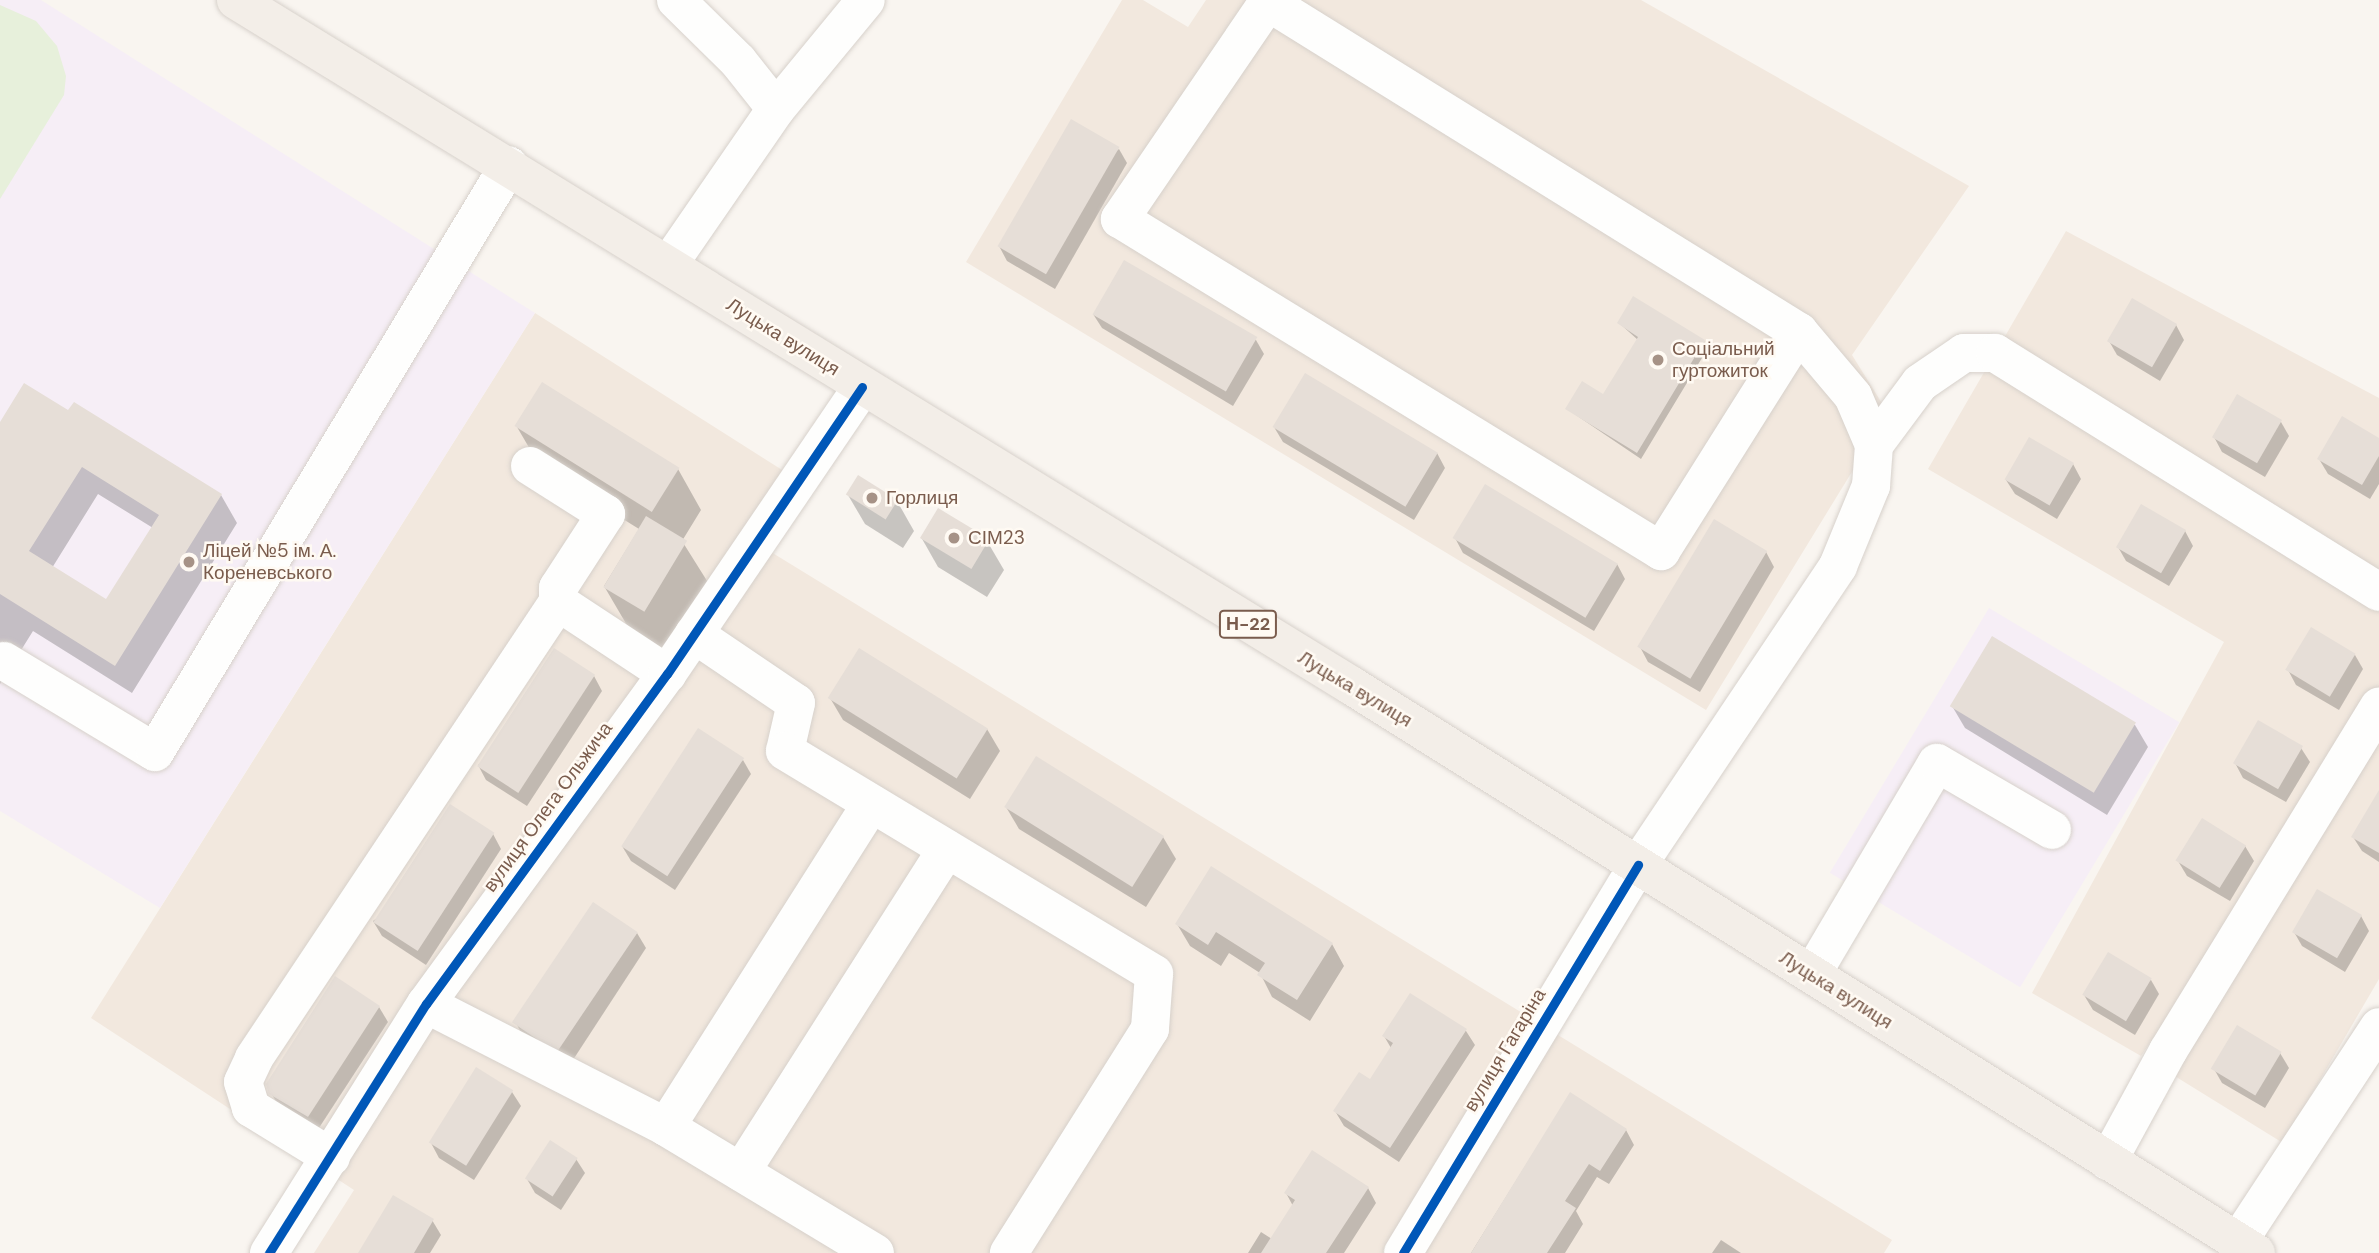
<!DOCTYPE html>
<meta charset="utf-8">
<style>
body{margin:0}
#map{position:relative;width:2379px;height:1253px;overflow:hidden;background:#f9f5f0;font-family:"DM Sans",sans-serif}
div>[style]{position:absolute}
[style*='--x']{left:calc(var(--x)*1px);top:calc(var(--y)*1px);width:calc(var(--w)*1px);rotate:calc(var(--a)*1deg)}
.residential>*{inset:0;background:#f2e8de}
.education>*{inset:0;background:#f6eef6;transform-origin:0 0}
.green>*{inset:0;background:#e7f0db}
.shadow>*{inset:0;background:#0003}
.building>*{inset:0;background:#e6ded7;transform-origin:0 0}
.roads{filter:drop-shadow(0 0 2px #d7d1cb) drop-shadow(0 0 2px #d7d1cb)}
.minor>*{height:38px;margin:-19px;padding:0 19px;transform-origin:19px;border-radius:19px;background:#fefefd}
.major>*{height:38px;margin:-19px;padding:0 19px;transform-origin:19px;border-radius:19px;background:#f3eee8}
.cycleway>*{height:9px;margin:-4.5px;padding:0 4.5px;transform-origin:4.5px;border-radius:4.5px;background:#0057b8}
.dots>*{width:19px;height:19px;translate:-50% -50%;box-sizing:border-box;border:4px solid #fffaf3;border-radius:50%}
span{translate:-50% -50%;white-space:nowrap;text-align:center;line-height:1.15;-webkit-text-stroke:5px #fffaf3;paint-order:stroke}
.shield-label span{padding:2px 5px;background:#fffaf3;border:2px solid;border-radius:5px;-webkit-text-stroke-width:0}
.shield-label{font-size:18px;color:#7a5c4d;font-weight:700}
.street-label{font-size:19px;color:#7a5c4d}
.poi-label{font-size:19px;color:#7a5c4d}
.left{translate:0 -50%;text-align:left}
</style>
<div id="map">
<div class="residential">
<div style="clip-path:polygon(1122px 0,1143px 0,1188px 27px,1206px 0,1641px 0,1969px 186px,1852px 355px,1888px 413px,1706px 710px,966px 262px)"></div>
<div style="clip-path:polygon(2066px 231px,2379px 398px,2379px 979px,2283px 1143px,2173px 1075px,2168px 1051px,2151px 1041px,2141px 1056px,2032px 993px,2224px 642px,1928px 469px)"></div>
<div style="clip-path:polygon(535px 313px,787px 473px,745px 536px,1892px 1240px,1884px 1253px,314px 1253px,354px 1190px,91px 1018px)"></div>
</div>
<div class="education">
<div style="clip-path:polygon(0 0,41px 0,535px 313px,160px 908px,0 811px)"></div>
<div style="left:1989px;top:608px;width:222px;height:309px;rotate:31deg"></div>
</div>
<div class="green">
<div style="clip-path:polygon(0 5px,36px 21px,57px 46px,66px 76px,64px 95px,0 199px)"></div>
</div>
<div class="shadow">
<div style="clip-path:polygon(1119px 149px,1127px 163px,1055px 289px,1007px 261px,999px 246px)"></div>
<div style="clip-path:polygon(1093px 314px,1256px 340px,1264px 354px,1233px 406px,1102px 328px)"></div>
<div style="clip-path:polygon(1619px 323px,1704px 341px,1708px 348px,1641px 459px,1567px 409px,1604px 397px,1638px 340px)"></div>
<div style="clip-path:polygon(2176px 325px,2184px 340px,2160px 381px,2117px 355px,2109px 341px)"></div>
<div style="clip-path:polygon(evenodd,69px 412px,221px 495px,237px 523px,132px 693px,33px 631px,0 684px,0 425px,69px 412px,98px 494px,153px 528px,106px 602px,52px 568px,98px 494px)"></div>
<div style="clip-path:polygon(2281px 422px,2289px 436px,2265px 477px,2222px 452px,2214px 437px)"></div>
<div style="clip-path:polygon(517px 427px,678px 469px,701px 510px,682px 541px,709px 584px,667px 651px,628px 627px,604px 586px,639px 529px,541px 468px)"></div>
<div style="clip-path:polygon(1274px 427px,1437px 453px,1445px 468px,1414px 520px,1283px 442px)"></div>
<div style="clip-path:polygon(2379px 440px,2379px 484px,2370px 499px,2328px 474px,2319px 459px)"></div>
<div style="clip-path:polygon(2073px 464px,2081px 479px,2057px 519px,2015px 494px,2006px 480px)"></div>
<div style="clip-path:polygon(848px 495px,897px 501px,914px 531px,903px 548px,865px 524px)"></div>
<div style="clip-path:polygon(2185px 531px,2193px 546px,2169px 586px,2126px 561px,2118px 547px)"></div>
<div style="clip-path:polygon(921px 537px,987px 541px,1004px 570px,987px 597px,938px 567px)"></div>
<div style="clip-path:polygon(1455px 538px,1617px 564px,1625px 579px,1594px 631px,1463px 553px)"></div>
<div style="clip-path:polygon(1766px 552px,1774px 567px,1700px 692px,1648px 662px,1640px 647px)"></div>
<div style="clip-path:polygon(2355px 655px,2363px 669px,2339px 710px,2296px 685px,2288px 670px)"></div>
<div style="clip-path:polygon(594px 676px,602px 691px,527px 806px,486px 780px,478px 765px)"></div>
<div style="clip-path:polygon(830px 698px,987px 729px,1000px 751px,970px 799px,843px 720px)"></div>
<div style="clip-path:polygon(1952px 706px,2135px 725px,2148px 747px,2107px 815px,1965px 728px)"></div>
<div style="clip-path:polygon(2301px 748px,2310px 762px,2286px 802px,2243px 778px,2235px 763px)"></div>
<div style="clip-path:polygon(743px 760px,751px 774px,675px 890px,631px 861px,622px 846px)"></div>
<div style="clip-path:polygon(2379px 797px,2379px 862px,2362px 851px,2353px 837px)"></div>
<div style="clip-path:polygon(1006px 807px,1163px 837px,1176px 859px,1146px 907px,1019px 829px)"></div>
<div style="clip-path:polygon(493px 834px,501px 849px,426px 965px,382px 936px,373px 921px)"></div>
<div style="clip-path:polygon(2245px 846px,2254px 861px,2230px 901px,2187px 876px,2178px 861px)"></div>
<div style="clip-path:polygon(2361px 916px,2369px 931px,2345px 972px,2302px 946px,2294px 932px)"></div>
<div style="clip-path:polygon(1177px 924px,1332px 944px,1344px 966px,1310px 1021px,1272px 997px,1260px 973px,1229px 953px,1221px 966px,1190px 946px)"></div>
<div style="clip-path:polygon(637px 933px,646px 948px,571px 1063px,524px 1038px,516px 1023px)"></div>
<div style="clip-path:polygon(2151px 980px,2159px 994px,2135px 1035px,2093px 1010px,2084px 995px)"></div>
<div style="clip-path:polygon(1411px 995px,1466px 1031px,1475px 1045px,1399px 1162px,1344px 1126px,1335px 1111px,1370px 1081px,1391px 1048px,1384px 1036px)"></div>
<div style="clip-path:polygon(379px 1007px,388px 1022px,317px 1131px,280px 1108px,271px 1093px)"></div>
<div style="clip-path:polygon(2280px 1053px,2289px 1068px,2265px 1108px,2222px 1083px,2214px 1069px)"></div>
<div style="clip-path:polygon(477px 1069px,512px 1092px,521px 1106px,474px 1180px,439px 1158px,431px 1143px)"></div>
<div style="clip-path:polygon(1570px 1094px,1626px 1130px,1634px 1145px,1609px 1184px,1597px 1177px,1576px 1211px,1583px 1224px,1565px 1253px,1471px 1253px)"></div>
<div style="clip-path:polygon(576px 1159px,585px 1173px,561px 1210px,535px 1193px,527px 1179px)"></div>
<div style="clip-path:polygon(1368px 1188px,1376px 1203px,1344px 1253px,1248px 1253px,1261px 1232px,1272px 1239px,1293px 1206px,1286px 1193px)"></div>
<div style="clip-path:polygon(432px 1220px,441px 1235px,430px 1253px,360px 1253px)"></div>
<div style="clip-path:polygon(1721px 1240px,1741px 1253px,1712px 1253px)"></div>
</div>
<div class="building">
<div style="left:1071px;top:119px;width:56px;height:147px;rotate:30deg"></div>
<div style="left:1124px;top:260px;width:154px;height:63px;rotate:30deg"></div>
<div style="clip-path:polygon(1633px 296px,1705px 340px,1637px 453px,1565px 409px,1582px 381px,1603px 394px,1638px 337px,1617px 323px)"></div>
<div style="left:2132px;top:298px;width:52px;height:50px;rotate:30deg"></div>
<div style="left:1305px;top:373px;width:155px;height:63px;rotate:31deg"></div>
<div style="left:542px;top:382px;width:162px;height:52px;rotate:32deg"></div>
<div style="clip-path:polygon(evenodd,24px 383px,68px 410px,74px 402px,222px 494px,115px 666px,0 594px,0 422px,24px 383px,82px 467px,159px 515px,106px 599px,29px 551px,82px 467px)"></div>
<div style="left:2237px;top:394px;width:52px;height:50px;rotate:30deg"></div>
<div style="clip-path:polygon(2342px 416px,2379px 438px,2379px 456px,2362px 485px,2317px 459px)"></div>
<div style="left:2029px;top:437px;width:52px;height:49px;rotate:30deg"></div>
<div style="left:858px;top:475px;width:47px;height:23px;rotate:32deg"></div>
<div style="left:1485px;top:484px;width:155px;height:63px;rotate:31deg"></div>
<div style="left:2141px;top:504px;width:52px;height:50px;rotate:30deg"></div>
<div style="left:938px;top:508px;width:60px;height:35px;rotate:31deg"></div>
<div style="left:646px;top:516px;width:48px;height:83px;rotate:31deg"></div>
<div style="left:1714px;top:519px;width:62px;height:149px;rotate:31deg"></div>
<div style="left:2311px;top:627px;width:52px;height:50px;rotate:31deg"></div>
<div style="left:1992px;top:636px;width:168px;height:82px;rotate:31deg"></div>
<div style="left:554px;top:648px;width:49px;height:141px;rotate:33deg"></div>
<div style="left:859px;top:648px;width:152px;height:59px;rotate:32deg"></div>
<div style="left:2258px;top:720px;width:52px;height:50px;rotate:30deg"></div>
<div style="left:698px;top:728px;width:55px;height:141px;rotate:33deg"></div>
<div style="left:1036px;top:756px;width:151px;height:60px;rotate:32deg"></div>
<div style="clip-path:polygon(2379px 790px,2379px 853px,2351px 837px)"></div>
<div style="left:450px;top:804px;width:53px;height:141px;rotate:33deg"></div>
<div style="left:2202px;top:818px;width:52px;height:50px;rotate:32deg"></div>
<div style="clip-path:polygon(1211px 866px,1333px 943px,1297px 1000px,1257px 975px,1265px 963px,1216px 932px,1208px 945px,1175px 924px)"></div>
<div style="left:2317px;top:889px;width:52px;height:50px;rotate:30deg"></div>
<div style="left:593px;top:902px;width:54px;height:145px;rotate:34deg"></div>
<div style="left:2108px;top:952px;width:51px;height:50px;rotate:31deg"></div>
<div style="clip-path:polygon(335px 976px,380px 1006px,308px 1117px,269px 1094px,266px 1084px)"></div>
<div style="clip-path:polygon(1410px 993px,1467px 1029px,1390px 1148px,1333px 1111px,1359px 1072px,1370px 1079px,1393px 1043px,1382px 1036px)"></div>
<div style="left:2237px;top:1025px;width:52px;height:51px;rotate:31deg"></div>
<div style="left:476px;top:1067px;width:44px;height:89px;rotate:32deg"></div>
<div style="clip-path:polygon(1570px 1092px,1627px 1129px,1600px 1171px,1589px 1164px,1565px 1201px,1576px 1208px,1547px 1253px,1471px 1253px)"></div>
<div style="left:550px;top:1140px;width:33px;height:46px;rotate:33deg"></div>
<div style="clip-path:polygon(1312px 1150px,1369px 1187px,1326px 1253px,1261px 1253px,1295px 1200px,1284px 1193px)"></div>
<div style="clip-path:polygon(393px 1195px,434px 1219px,414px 1253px,358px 1253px)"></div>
</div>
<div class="roads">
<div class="minor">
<div style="--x:676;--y:0;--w:87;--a:44.5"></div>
<div style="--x:738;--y:61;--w:61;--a:51.6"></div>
<div style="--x:669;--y:264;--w:188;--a:-55.4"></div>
<div style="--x:776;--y:109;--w:141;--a:-50.5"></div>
<div style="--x:1874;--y:445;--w:77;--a:-53.4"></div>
<div style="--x:1920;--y:383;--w:53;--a:-34.3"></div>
<div style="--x:1964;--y:353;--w:31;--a:0"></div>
<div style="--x:1995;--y:353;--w:452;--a:31.9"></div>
<div style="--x:530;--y:466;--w:90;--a:32.3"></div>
<div style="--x:606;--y:514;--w:88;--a:123"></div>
<div style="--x:558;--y:588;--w:14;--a:90"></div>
<div style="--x:694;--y:634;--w:123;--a:34.1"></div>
<div style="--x:796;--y:703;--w:49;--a:102.9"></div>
<div style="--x:785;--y:751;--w:431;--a:31.1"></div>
<div style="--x:1154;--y:974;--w:55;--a:94.2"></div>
<div style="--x:1150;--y:1029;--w:265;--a:122.2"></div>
<div style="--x:4;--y:661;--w:176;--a:31.1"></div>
<div style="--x:155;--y:752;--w:685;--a:-58.91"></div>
<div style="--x:1812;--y:974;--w:245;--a:-59.4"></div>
<div style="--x:1937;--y:763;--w:133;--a:30.2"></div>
<div style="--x:426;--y:1004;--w:270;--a:27.1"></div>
<div style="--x:666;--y:1127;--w:244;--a:31.1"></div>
<div style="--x:666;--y:1127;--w:383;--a:-57.6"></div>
<div style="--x:331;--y:1157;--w:94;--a:-148.5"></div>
<div style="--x:251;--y:1108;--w:27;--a:-107"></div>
<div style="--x:243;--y:1082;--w:26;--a:-65"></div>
<div style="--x:254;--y:1058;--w:548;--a:-56.31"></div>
<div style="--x:558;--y:602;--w:131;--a:33.4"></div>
<div style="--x:2108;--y:1161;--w:125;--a:-61.4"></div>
<div style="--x:2168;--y:1051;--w:404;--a:-58.5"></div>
<div style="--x:741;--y:1172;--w:383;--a:-57.5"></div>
<div style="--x:2238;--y:1242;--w:257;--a:-56.7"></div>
<div style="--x:269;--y:1253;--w:294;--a:-57.8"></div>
<div style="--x:426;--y:1004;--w:409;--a:-53.9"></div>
<div style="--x:667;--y:674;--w:347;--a:-55.8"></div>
<div style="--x:1403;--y:1253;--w:454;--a:-58.8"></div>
<div style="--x:1638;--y:865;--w:360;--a:-56.2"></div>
<div style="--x:1838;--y:566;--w:87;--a:-67.6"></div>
<div style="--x:1871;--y:486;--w:41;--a:-85.8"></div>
<div style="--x:1874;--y:445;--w:53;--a:-113.2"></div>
<div style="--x:1853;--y:396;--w:84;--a:-130.2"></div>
<div style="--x:1799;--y:332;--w:625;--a:-148.14"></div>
<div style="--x:1268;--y:2;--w:263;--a:124.3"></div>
<div style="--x:1120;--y:219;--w:635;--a:31.54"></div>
<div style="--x:1661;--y:551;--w:259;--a:-57.8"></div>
</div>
<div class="major">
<div style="--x:236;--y:0;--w:1310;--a:31.58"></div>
<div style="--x:1352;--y:686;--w:1067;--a:32.1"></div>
</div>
</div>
<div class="cycleway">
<div style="--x:269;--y:1253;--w:294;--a:-57.8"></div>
<div style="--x:426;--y:1004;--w:409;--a:-53.9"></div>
<div style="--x:667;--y:674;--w:347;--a:-55.8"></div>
<div style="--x:1403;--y:1253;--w:454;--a:-58.8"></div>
</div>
<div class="dots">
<div style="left:1658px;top:360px;background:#a69286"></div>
<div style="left:872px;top:498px;background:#a69286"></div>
<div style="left:954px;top:538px;background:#a69286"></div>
<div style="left:189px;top:562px;background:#a69286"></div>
</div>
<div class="shield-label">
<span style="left:1248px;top:624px">Н-22</span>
</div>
<div class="street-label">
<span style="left:783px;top:337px;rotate:32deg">Луцька вулиця</span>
<span style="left:1355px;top:689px;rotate:31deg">Луцька вулиця</span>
<span style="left:548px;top:807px;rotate:-54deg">вулиця Олега Ольжича</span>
<span style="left:1836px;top:990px;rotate:32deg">Луцька вулиця</span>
<span style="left:1505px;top:1050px;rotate:-59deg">вулиця Гагаріна</span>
</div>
<div class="poi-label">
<span class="left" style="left:1672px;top:360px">Соціальний<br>гуртожиток</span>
<span class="left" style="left:886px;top:498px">Горлиця</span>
<span class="left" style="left:968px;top:538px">СІМ23</span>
<span class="left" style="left:203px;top:562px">Ліцей №5 ім. А.<br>Кореневського</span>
</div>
</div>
